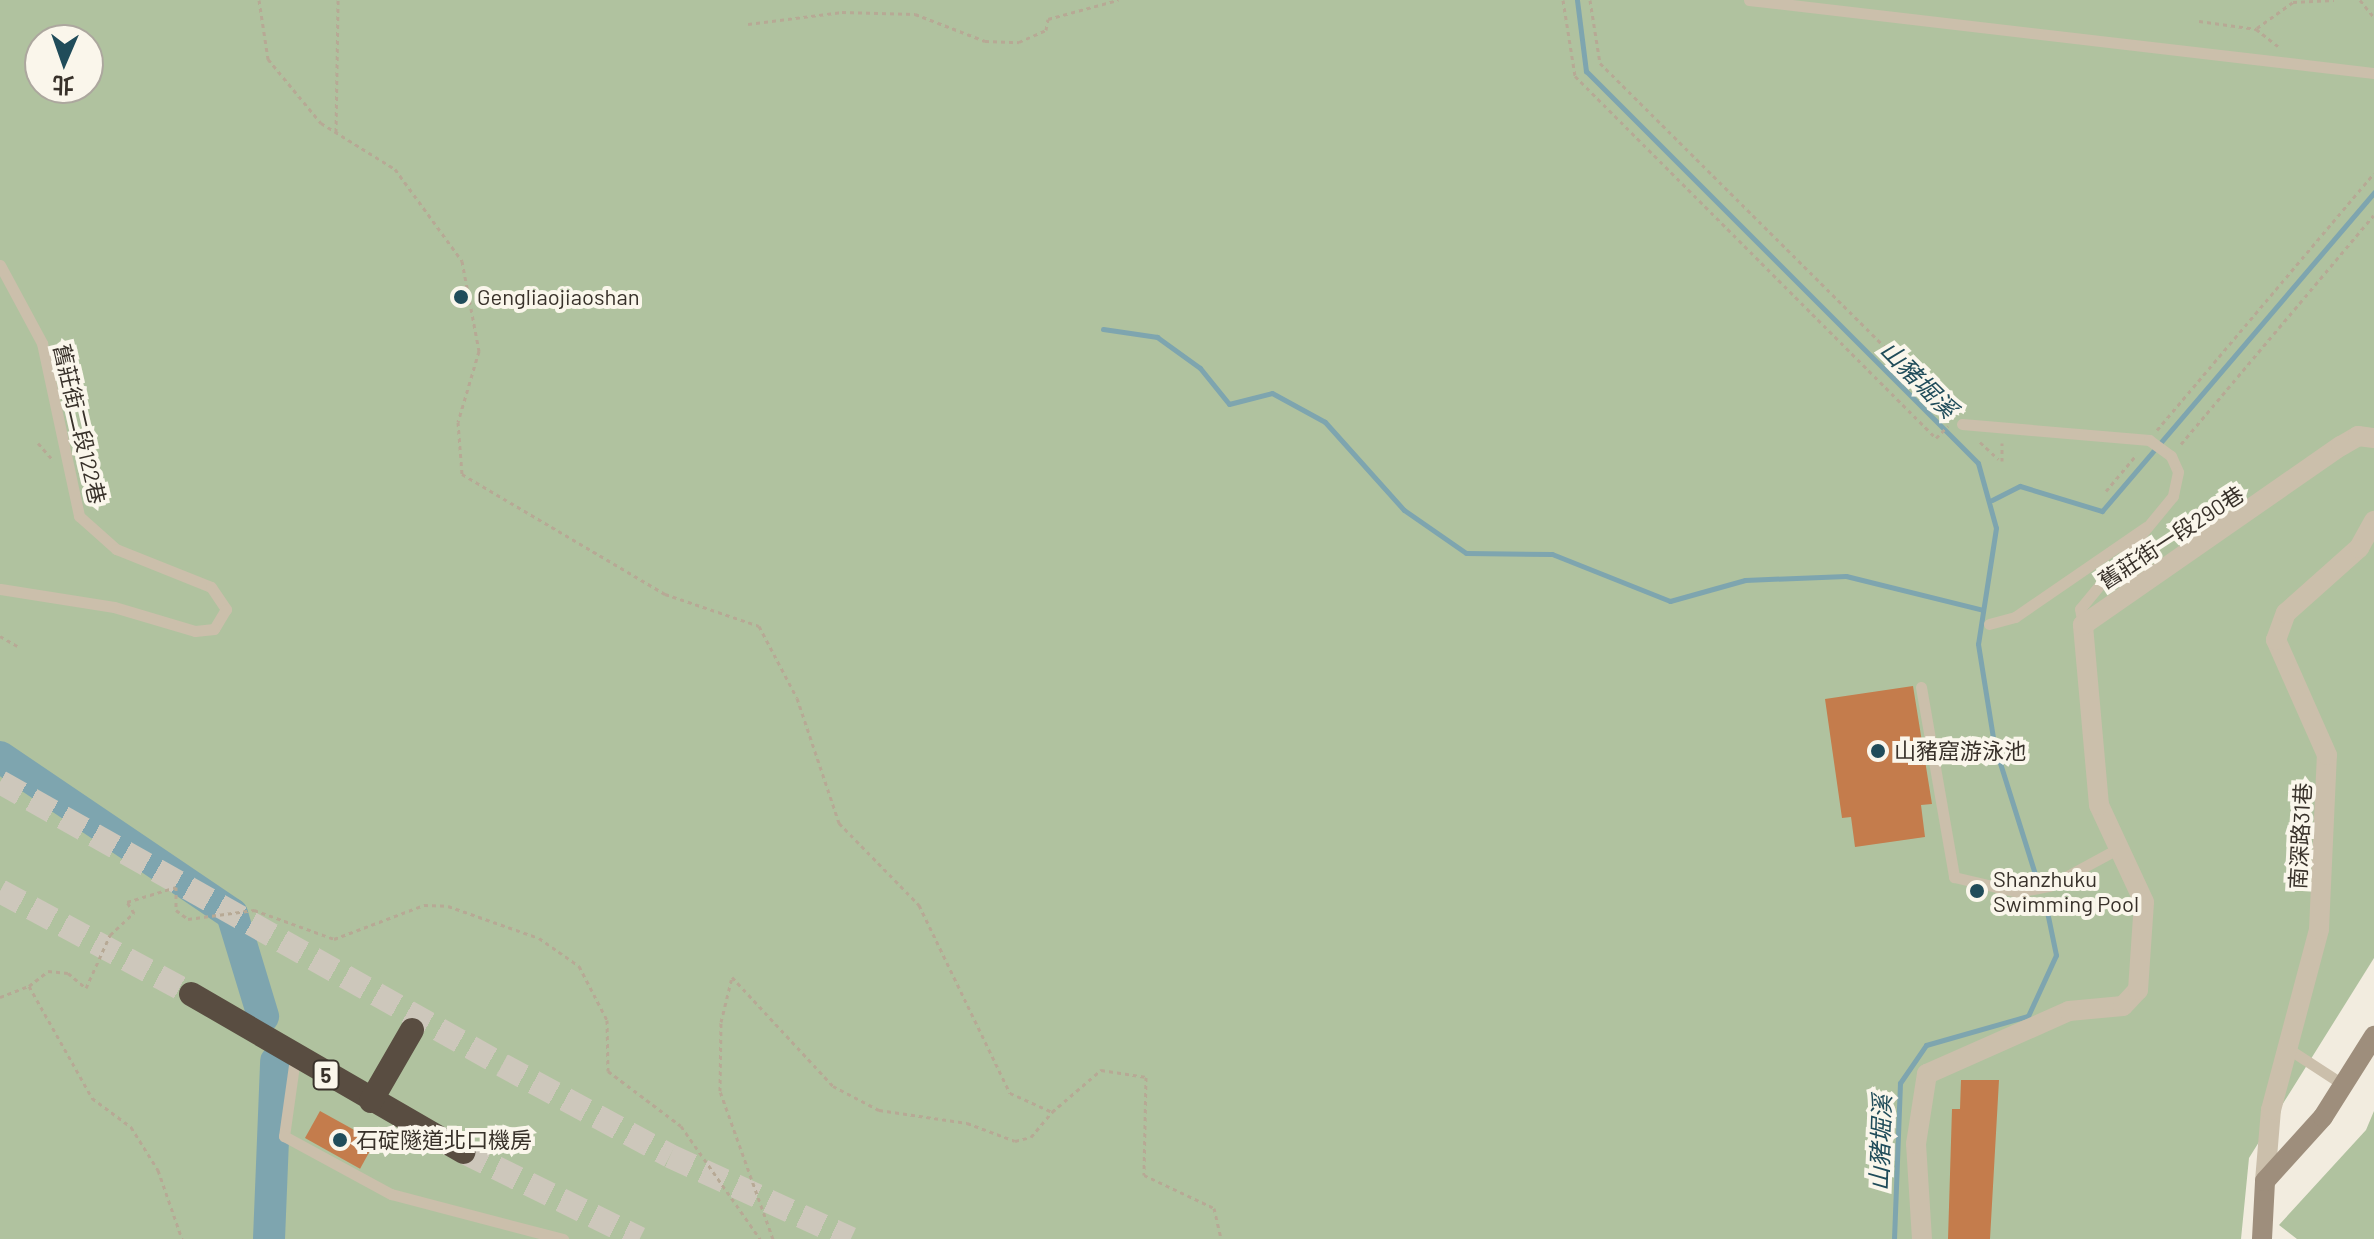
<!DOCTYPE html>
<meta charset="utf-8">
<style>
body{margin:0}
#map{position:relative;width:2374px;height:1239px;overflow:hidden;background:#f2ecdf;font-family:Barlow,"Noto Sans TC",sans-serif}
div>[style]{position:absolute}
[style*='--x']{left:calc(var(--x)*1px);top:calc(var(--y)*1px);width:calc(var(--w)*1px);rotate:calc(var(--a)*1deg)}
.green>*{inset:0;background:#b0c29f}
.stream>*{height:5px;margin:-2.5px;padding:0 2.5px;transform-origin:2.5px;border-radius:2.5px;background:#7ea5af}
.river>*{height:32px;margin:-16px;padding:0 16px;transform-origin:16px;border-radius:16px;background:#7ea5af}
.building>*{inset:0;background:#c47c4c;transform-origin:0 0}
.motorway-tunnel>*{height:24px;margin-top:-12px;transform-origin:0;background:repeating-linear-gradient(90deg,#cdc7bb 0 24px,transparent 0 36px)}
.path>*{height:3px;margin-top:-1.5px;transform-origin:0;background:repeating-linear-gradient(90deg,#b7a995 0 4px,transparent 0 8px)}
.service>*{height:11px;margin:-5.5px;padding:0 5.5px;transform-origin:5.5px;border-radius:5.5px;background:#cbbfab}
.minor>*{height:20px;margin:-10px;padding:0 10px;transform-origin:10px;border-radius:10px;background:#cbbfab}
.secondary>*{height:20px;margin:-10px;padding:0 10px;transform-origin:10px;border-radius:10px;background:#9e8e7c}
.motorway>*{height:24px;margin:-12px;padding:0 12px;transform-origin:12px;border-radius:12px;background:#594d41}
.dots>*{width:22px;height:22px;translate:-50% -50%;box-sizing:border-box;border:4px solid #faf6eb;border-radius:50%}
span{translate:-50% -50%;white-space:nowrap;text-align:center;line-height:1.15;-webkit-text-stroke:8px #faf6eb;paint-order:stroke}
.shield-label span{padding:2px 6px;background:#faf6eb;border:2px solid;border-radius:6px;-webkit-text-stroke-width:0}
.shield-label{font-size:20px;color:#38312a;font-weight:700}
.poi-label{font-size:22px;color:#38312a}
.left{translate:0 -50%;text-align:left}
.street-label{font-size:22px;color:#38312a}
.water-label{font-size:24px;color:#204c5a;font-style:italic}
.north{position:absolute;left:24px;top:24px;width:80px;height:80px;box-sizing:border-box;background:#faf6eb;border:2px solid #aca79e;border-radius:50%;rotate:182deg;font-size:22px;font-weight:700;line-height:32px;text-align:center;color:#38312a}
.north::after{content:'';display:block;margin:auto;width:28px;height:36px;background:#204c5a;clip-path:polygon(50% 0,100% 100%,50% 72%,0 100%)}
</style>
<div id="map">
<div class="green">
<div style="clip-path:polygon(evenodd,0 0,2374px 0,2374px 958px,2249px 1158px,2241px 1239px,0 1239px,0 0,40px 40px,88px 40px,88px 88px,40px 88px,40px 40px)"></div>
<div style="clip-path:polygon(2374px 1111px,2374px 1239px,2297px 1239px,2279px 1225px,2366px 1130px)"></div>
</div>
<div class="stream">
<div style="--x:1577;--y:0;--w:72;--a:82.8"></div>
<div style="--x:1586;--y:71;--w:554;--a:45"></div>
<div style="--x:1978;--y:463;--w:67;--a:74.5"></div>
<div style="--x:1996;--y:528;--w:117;--a:98.8"></div>
<div style="--x:1978;--y:644;--w:101;--a:80.9"></div>
<div style="--x:1994;--y:744;--w:136;--a:72.5"></div>
<div style="--x:1103;--y:329;--w:55;--a:8.4"></div>
<div style="--x:1157;--y:337;--w:53;--a:35.8"></div>
<div style="--x:1200;--y:368;--w:46;--a:51.1"></div>
<div style="--x:1229;--y:404;--w:44;--a:-14.3"></div>
<div style="--x:1272;--y:393;--w:60;--a:28.7"></div>
<div style="--x:1325;--y:422;--w:118;--a:48.1"></div>
<div style="--x:1404;--y:510;--w:75;--a:34.7"></div>
<div style="--x:1466;--y:553;--w:86;--a:0.7"></div>
<div style="--x:1552;--y:554;--w:127;--a:21.7"></div>
<div style="--x:1670;--y:601;--w:78;--a:-15.6"></div>
<div style="--x:1745;--y:580;--w:101;--a:-2.3"></div>
<div style="--x:1846;--y:576;--w:141;--a:13.9"></div>
<div style="--x:1992;--y:500;--w:31;--a:-27"></div>
<div style="--x:2020;--y:486;--w:86;--a:17"></div>
<div style="--x:2102;--y:511;--w:419;--a:-49.5"></div>
<div style="--x:1894;--y:1239;--w:156;--a:-87.8"></div>
<div style="--x:1900;--y:1083;--w:46;--a:-55.6"></div>
<div style="--x:1926;--y:1045;--w:106;--a:-15.9"></div>
<div style="--x:2028;--y:1016;--w:67;--a:-65.3"></div>
<div style="--x:2056;--y:955;--w:54;--a:-101.7"></div>
</div>
<div class="river">
<div style="--x:0;--y:757;--w:280;--a:34.1"></div>
<div style="--x:232;--y:914;--w:107;--a:73.1"></div>
<div style="--x:269;--y:1239;--w:178;--a:-87.7"></div>
</div>
<div class="building">
<div style="clip-path:polygon(1913px 686px,1932px 804px,1921px 805px,1925px 837px,1855px 847px,1851px 817px,1842px 818px,1825px 699px)"></div>
<div style="clip-path:polygon(1961px 1080px,1999px 1080px,1990px 1239px,1948px 1239px,1952px 1109px,1960px 1109px)"></div>
<div style="left:320px;top:1111px;width:63px;height:31px;rotate:29deg"></div>
</div>
<div class="motorway-tunnel">
<div style="--x:0;--y:782;--w:576;--a:29.41"></div>
<div style="--x:502;--y:1065;--w:191;--a:28.4"></div>
<div style="--x:670;--y:1156;--w:199;--a:24.6"></div>
<div style="--x:0;--y:891;--w:217;--a:28.3"></div>
<div style="--x:464;--y:1152;--w:196;--a:26.3"></div>
</div>
<div class="path">
<div style="--x:259;--y:0;--w:60;--a:81.3"></div>
<div style="--x:268;--y:59;--w:83;--a:50.4"></div>
<div style="--x:321;--y:123;--w:87;--a:31.9"></div>
<div style="--x:395;--y:169;--w:114;--a:53.9"></div>
<div style="--x:462;--y:261;--w:92;--a:79.3"></div>
<div style="--x:479;--y:351;--w:74;--a:106.5"></div>
<div style="--x:458;--y:422;--w:52;--a:85.6"></div>
<div style="--x:462;--y:474;--w:236;--a:30.6"></div>
<div style="--x:665;--y:594;--w:99;--a:18.8"></div>
<div style="--x:759;--y:626;--w:81;--a:62.2"></div>
<div style="--x:797;--y:698;--w:132;--a:71.4"></div>
<div style="--x:839;--y:823;--w:115;--a:45.7"></div>
<div style="--x:919;--y:905;--w:209;--a:64.2"></div>
<div style="--x:1010;--y:1093;--w:46;--a:24.3"></div>
<div style="--x:1052;--y:1112;--w:65;--a:-40.6"></div>
<div style="--x:1101;--y:1070;--w:46;--a:8.8"></div>
<div style="--x:1146;--y:1077;--w:98;--a:91.2"></div>
<div style="--x:1144;--y:1175;--w:77;--a:25.2"></div>
<div style="--x:1214;--y:1208;--w:32;--a:77"></div>
<div style="--x:1563;--y:0;--w:77;--a:81"></div>
<div style="--x:1575;--y:76;--w:511;--a:45.08"></div>
<div style="--x:1936;--y:438;--w:17;--a:-45"></div>
<div style="--x:1590;--y:0;--w:64;--a:81"></div>
<div style="--x:1600;--y:63;--w:497;--a:44.9"></div>
<div style="--x:2360;--y:0;--w:22;--a:51"></div>
<div style="--x:2199;--y:21;--w:58;--a:8"></div>
<div style="--x:2256;--y:29;--w:29;--a:38"></div>
<div style="--x:748;--y:24;--w:95;--a:-7.3"></div>
<div style="--x:842;--y:12;--w:73;--a:1.6"></div>
<div style="--x:915;--y:14;--w:75;--a:21.1"></div>
<div style="--x:985;--y:41;--w:34;--a:2"></div>
<div style="--x:1019;--y:42;--w:30;--a:-24"></div>
<div style="--x:1046;--y:30;--w:11;--a:-80"></div>
<div style="--x:1048;--y:19;--w:73;--a:-15.2"></div>
<div style="--x:2257;--y:28;--w:44;--a:-35.8"></div>
<div style="--x:2293;--y:2;--w:41;--a:-2.8"></div>
<div style="--x:336;--y:132;--w:132;--a:-89.1"></div>
<div style="--x:2157;--y:430;--w:336;--a:-49.8"></div>
<div style="--x:1980;--y:442;--w:25;--a:43"></div>
<div style="--x:38;--y:443;--w:20;--a:49"></div>
<div style="--x:2181;--y:444;--w:299;--a:-49.9"></div>
<div style="--x:2002;--y:461;--w:18;--a:-90"></div>
<div style="--x:2106;--y:491;--w:48;--a:-50"></div>
<div style="--x:0;--y:636;--w:20;--a:30"></div>
<div style="--x:29;--y:986;--w:24;--a:-38"></div>
<div style="--x:48;--y:971;--w:20;--a:6"></div>
<div style="--x:68;--y:973;--w:23;--a:40"></div>
<div style="--x:86;--y:988;--w:58;--a:-65.6"></div>
<div style="--x:110;--y:935;--w:33;--a:-43"></div>
<div style="--x:134;--y:913;--w:13;--a:-122"></div>
<div style="--x:127;--y:902;--w:51;--a:-17"></div>
<div style="--x:176;--y:887;--w:23;--a:90"></div>
<div style="--x:176;--y:910;--w:15;--a:37"></div>
<div style="--x:188;--y:919;--w:67;--a:-7.8"></div>
<div style="--x:254;--y:910;--w:85;--a:19.9"></div>
<div style="--x:334;--y:939;--w:96;--a:-20.7"></div>
<div style="--x:424;--y:905;--w:24;--a:2"></div>
<div style="--x:448;--y:906;--w:96;--a:19.4"></div>
<div style="--x:539;--y:938;--w:49;--a:35"></div>
<div style="--x:579;--y:966;--w:61;--a:62.6"></div>
<div style="--x:607;--y:1020;--w:51;--a:88.9"></div>
<div style="--x:608;--y:1071;--w:91;--a:37"></div>
<div style="--x:681;--y:1126;--w:138;--a:55"></div>
<div style="--x:0;--y:997;--w:31;--a:-21"></div>
<div style="--x:29;--y:986;--w:129;--a:60.6"></div>
<div style="--x:92;--y:1098;--w:49;--a:36.6"></div>
<div style="--x:131;--y:1127;--w:51;--a:57.9"></div>
<div style="--x:158;--y:1170;--w:73;--a:70.8"></div>
<div style="--x:773;--y:1239;--w:157;--a:-109.7"></div>
<div style="--x:720;--y:1091;--w:69;--a:-89.2"></div>
<div style="--x:721;--y:1022;--w:46;--a:-76.3"></div>
<div style="--x:732;--y:977;--w:149;--a:47.2"></div>
<div style="--x:833;--y:1086;--w:52;--a:27.6"></div>
<div style="--x:879;--y:1110;--w:89;--a:8.4"></div>
<div style="--x:967;--y:1123;--w:51;--a:20.6"></div>
<div style="--x:1015;--y:1141;--w:16;--a:-14"></div>
<div style="--x:1031;--y:1137;--w:33;--a:-50"></div>
</div>
<div class="service">
<div style="--x:1749;--y:0;--w:629;--a:6.66"></div>
<div style="--x:0;--y:265;--w:89;--a:61.7"></div>
<div style="--x:42;--y:343;--w:177;--a:77.9"></div>
<div style="--x:79;--y:516;--w:50;--a:41.7"></div>
<div style="--x:116;--y:549;--w:102;--a:21.8"></div>
<div style="--x:211;--y:587;--w:27;--a:56"></div>
<div style="--x:226;--y:609;--w:23;--a:121"></div>
<div style="--x:214;--y:629;--w:19;--a:174"></div>
<div style="--x:195;--y:631;--w:84;--a:-163.5"></div>
<div style="--x:114;--y:607;--w:115;--a:-171"></div>
<div style="--x:1962;--y:424;--w:188;--a:4.9"></div>
<div style="--x:2149;--y:440;--w:27;--a:36"></div>
<div style="--x:2171;--y:456;--w:17;--a:66"></div>
<div style="--x:2178;--y:472;--w:25;--a:102"></div>
<div style="--x:2173;--y:496;--w:146;--a:129.5"></div>
<div style="--x:2080;--y:609;--w:16;--a:79"></div>
<div style="--x:1989;--y:624;--w:27;--a:-15"></div>
<div style="--x:2015;--y:617;--w:159;--a:-34.5"></div>
<div style="--x:1921;--y:687;--w:193;--a:80.1"></div>
<div style="--x:1954;--y:877;--w:66;--a:13.2"></div>
<div style="--x:2018;--y:892;--w:32;--a:-11"></div>
<div style="--x:2049;--y:886;--w:80;--a:-28.5"></div>
<div style="--x:2287;--y:1048;--w:68;--a:33"></div>
<div style="--x:295;--y:1058;--w:79;--a:98"></div>
<div style="--x:284;--y:1136;--w:122;--a:28.5"></div>
<div style="--x:391;--y:1194;--w:178;--a:14.7"></div>
</div>
<div class="minor">
<div style="--x:2265;--y:1181;--w:71;--a:-85.2"></div>
<div style="--x:2271;--y:1110;--w:187;--a:-75.1"></div>
<div style="--x:2319;--y:929;--w:174;--a:-87.4"></div>
<div style="--x:2327;--y:755;--w:126;--a:-113.9"></div>
<div style="--x:2276;--y:640;--w:29;--a:-70"></div>
<div style="--x:2286;--y:613;--w:98;--a:-41.7"></div>
<div style="--x:2359;--y:548;--w:31;--a:-61"></div>
<div style="--x:1922;--y:1239;--w:95;--a:-93.6"></div>
<div style="--x:1916;--y:1144;--w:71;--a:-81.1"></div>
<div style="--x:1927;--y:1074;--w:155;--a:-23.9"></div>
<div style="--x:2069;--y:1011;--w:54;--a:-5.3"></div>
<div style="--x:2123;--y:1006;--w:22;--a:-47"></div>
<div style="--x:2138;--y:990;--w:88;--a:-86.1"></div>
<div style="--x:2144;--y:902;--w:107;--a:-114.9"></div>
<div style="--x:2099;--y:805;--w:181;--a:-95.1"></div>
<div style="--x:2083;--y:625;--w:314;--a:-34.8"></div>
<div style="--x:2341;--y:446;--w:20;--a:-30"></div>
<div style="--x:2358;--y:436;--w:16;--a:7"></div>
</div>
<div class="secondary">
<div style="--x:2262;--y:1239;--w:58;--a:-87"></div>
<div style="--x:2265;--y:1181;--w:86;--a:-47.8"></div>
<div style="--x:2323;--y:1117;--w:96;--a:-57.8"></div>
</div>
<div class="motorway">
<div style="--x:191;--y:994;--w:315;--a:30.1"></div>
<div style="--x:371;--y:1101;--w:82;--a:-60"></div>
</div>
<div class="dots">
<div style="left:461px;top:297px;background:#204c5a"></div>
<div style="left:1878px;top:751px;background:#204c5a"></div>
<div style="left:1977px;top:891px;background:#204c5a"></div>
<div style="left:340px;top:1140px;background:#204c5a"></div>
</div>
<div class="shield-label">
<span style="left:326px;top:1075px">5</span>
</div>
<div class="poi-label">
<span class="left" style="left:477px;top:297px">Gengliaojiaoshan</span>
<span class="left" style="left:1894px;top:751px">山豬窟游泳池</span>
<span class="left" style="left:1993px;top:891px">Shanzhuku<br>Swimming Pool</span>
<span class="left" style="left:356px;top:1140px">石碇隧道北口機房</span>
</div>
<div class="street-label">
<span style="left:80px;top:424px;rotate:77deg">舊莊街二段122巷</span>
<span style="left:2171px;top:537px;rotate:-33deg">舊莊街一段290巷</span>
<span style="left:2300px;top:836px;rotate:-87deg">南深路31巷</span>
</div>
<div class="water-label">
<span style="left:1919px;top:379px;rotate:45deg">山豬堀溪</span>
<span style="left:1880px;top:1143px;rotate:-88deg">山豬堀溪</span>
</div>
<div class="north">北</div>
</div>
